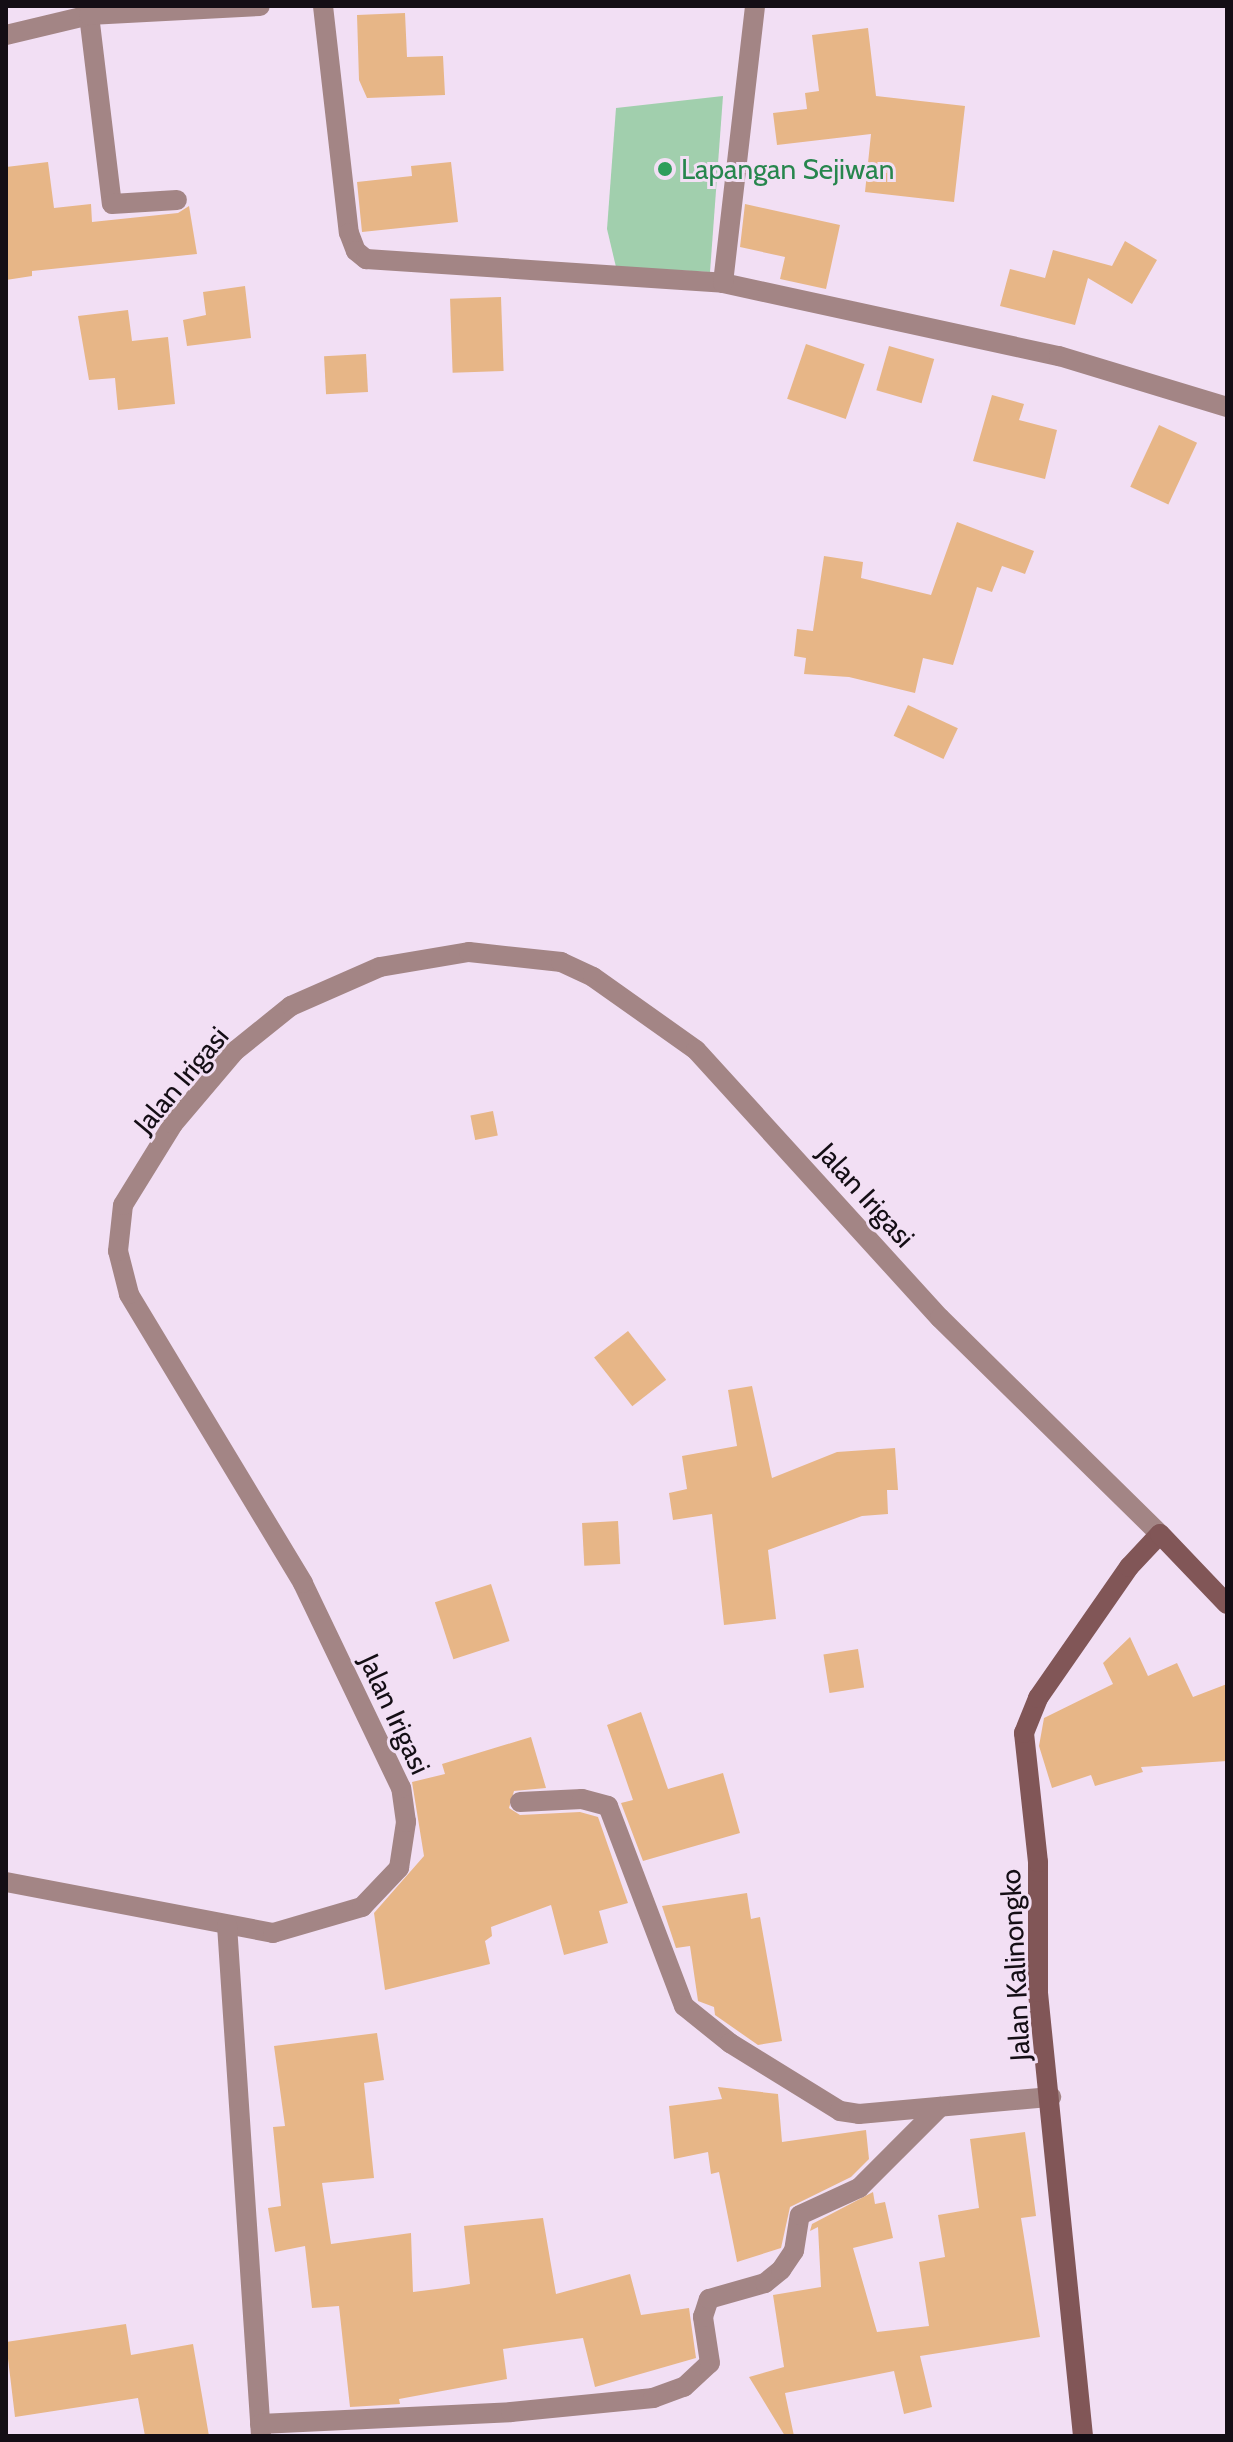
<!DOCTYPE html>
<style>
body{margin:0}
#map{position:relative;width:1233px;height:2442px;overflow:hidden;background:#f2dff4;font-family:Cabin,sans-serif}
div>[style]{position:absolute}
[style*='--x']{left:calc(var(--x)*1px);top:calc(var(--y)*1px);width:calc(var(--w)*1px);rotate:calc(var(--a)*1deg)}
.green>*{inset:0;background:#a1cfad}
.building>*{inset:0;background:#e7b687;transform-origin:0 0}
.street>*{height:20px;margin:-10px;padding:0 10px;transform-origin:10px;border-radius:10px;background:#a38585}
.secondary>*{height:20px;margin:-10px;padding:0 10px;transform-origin:10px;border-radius:10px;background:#815657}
.dots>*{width:22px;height:22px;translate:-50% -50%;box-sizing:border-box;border:4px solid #f2dff4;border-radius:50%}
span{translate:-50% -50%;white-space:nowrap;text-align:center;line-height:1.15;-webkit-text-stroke:6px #f2dff4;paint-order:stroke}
.leisure-label{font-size:28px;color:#27864d}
.left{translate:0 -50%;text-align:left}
.street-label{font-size:28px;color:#140e15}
.frame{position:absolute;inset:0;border:8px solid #140e15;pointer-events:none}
</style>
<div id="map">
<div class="green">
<div style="clip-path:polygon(723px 96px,710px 272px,616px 267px,607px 229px,616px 108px)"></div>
</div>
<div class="building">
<div style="clip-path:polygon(405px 13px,407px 57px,443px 56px,445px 95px,367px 98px,359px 80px,357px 15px)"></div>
<div style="clip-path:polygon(868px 28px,876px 96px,965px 106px,954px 202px,865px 192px,871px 134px,777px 145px,773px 113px,807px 109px,805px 93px,819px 91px,812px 35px)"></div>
<div style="clip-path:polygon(48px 162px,54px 208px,91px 204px,92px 222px,178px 213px,189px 206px,197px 254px,32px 271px,32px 276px,6px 280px,6px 167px)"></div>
<div style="clip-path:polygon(451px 162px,458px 222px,362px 232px,357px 182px,412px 176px,411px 166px)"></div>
<div style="clip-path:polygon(745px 204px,840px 225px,826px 289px,780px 279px,785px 257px,740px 247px)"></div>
<div style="clip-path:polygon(1125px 241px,1157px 260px,1132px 304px,1088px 278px,1075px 325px,1000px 306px,1010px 269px,1045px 278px,1053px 250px,1112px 266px)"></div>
<div style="clip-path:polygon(245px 286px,251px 338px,187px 346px,183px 320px,206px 315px,203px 292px)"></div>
<div style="left:501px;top:297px;width:74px;height:51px;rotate:88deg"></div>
<div style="clip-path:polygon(128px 310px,132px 341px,168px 337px,175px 404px,118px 410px,115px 378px,89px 380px,78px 316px)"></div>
<div style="left:806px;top:344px;width:62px;height:58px;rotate:19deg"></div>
<div style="left:889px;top:346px;width:47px;height:46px;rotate:16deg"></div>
<div style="left:366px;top:354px;width:38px;height:42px;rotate:87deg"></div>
<div style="clip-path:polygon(992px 395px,1024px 404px,1019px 420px,1057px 430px,1045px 479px,973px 461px)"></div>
<div style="left:1159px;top:425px;width:42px;height:68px;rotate:25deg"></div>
<div style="clip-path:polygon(957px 522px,1034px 551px,1025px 574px,1002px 566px,992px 592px,977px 587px,953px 665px,923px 658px,915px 693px,849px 677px,804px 674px,806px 658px,794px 656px,797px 629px,813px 631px,824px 556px,863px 562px,861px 578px,931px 595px)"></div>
<div style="left:908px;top:705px;width:55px;height:34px;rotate:25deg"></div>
<div style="left:493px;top:1111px;width:25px;height:23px;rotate:79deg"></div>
<div style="left:628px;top:1331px;width:62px;height:43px;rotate:52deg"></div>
<div style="clip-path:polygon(752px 1386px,772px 1478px,837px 1452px,895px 1448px,898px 1490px,887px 1490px,888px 1514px,862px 1516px,768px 1550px,776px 1619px,724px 1625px,712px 1514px,673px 1520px,669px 1493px,687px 1489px,682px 1456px,737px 1446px,728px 1390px)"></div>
<div style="left:618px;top:1521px;width:43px;height:36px;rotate:87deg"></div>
<div style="left:491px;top:1584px;width:60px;height:59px;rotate:72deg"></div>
<div style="clip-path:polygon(1130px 1637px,1148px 1676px,1177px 1663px,1193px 1697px,1227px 1684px,1227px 1761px,1141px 1767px,1143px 1772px,1095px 1786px,1091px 1775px,1052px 1788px,1039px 1746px,1044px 1718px,1113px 1684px,1103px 1663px)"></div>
<div style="left:858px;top:1649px;width:39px;height:35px;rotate:81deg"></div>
<div style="clip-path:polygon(641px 1712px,668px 1789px,723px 1773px,740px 1833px,643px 1861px,621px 1803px,633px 1800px,607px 1725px)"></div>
<div style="clip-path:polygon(531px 1737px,546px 1788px,514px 1791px,509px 1808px,520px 1815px,580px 1812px,598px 1817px,628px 1903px,599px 1911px,608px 1943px,564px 1955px,551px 1905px,491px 1927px,492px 1936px,485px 1941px,490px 1964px,385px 1990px,374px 1913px,424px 1856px,412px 1782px,445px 1774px,442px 1764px)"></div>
<div style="clip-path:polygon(747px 1893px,751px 1919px,760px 1917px,782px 2041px,758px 2045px,715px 2015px,714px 2007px,698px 2001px,690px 1946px,676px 1948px,662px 1906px)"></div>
<div style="clip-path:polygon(377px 2033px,384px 2080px,364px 2083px,374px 2178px,322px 2183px,331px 2244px,411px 2233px,413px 2292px,445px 2288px,470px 2284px,464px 2226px,543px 2218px,556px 2294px,630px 2274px,641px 2315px,689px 2308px,696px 2358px,595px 2387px,583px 2338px,530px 2345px,503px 2349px,507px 2379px,399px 2399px,400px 2404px,350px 2407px,339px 2306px,312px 2308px,305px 2246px,275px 2252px,268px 2208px,281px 2206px,273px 2127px,285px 2126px,274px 2046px)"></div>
<div style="clip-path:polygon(718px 2087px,778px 2094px,782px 2142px,866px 2130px,869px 2159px,851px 2177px,790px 2207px,781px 2248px,737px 2262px,719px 2172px,711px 2174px,708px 2152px,674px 2159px,669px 2106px,722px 2099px)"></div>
<div style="clip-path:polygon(1025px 2132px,1036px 2216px,1021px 2218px,1040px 2337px,920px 2356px,932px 2407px,904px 2414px,894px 2371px,785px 2393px,794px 2436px,785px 2436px,749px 2377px,784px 2367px,773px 2295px,821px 2287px,818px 2227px,810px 2231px,812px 2224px,873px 2192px,875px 2204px,885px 2202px,893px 2238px,853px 2248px,877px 2332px,929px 2326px,919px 2262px,945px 2257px,938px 2215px,979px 2208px,970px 2139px)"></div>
<div style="clip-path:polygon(126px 2324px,131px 2355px,193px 2344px,209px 2436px,145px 2436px,138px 2398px,15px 2417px,6px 2342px)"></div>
</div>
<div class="street">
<div style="--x:323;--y:6;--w:228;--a:83.5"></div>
<div style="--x:349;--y:233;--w:19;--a:69"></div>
<div style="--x:356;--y:251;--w:13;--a:39"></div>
<div style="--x:366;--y:259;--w:358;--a:3.8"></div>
<div style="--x:723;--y:283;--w:344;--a:12.3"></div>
<div style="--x:1059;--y:356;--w:176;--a:16.9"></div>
<div style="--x:89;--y:15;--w:190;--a:83.1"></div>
<div style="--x:112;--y:204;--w:65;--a:-3.5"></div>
<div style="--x:6;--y:35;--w:85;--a:-13.5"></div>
<div style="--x:89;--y:15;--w:171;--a:-3"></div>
<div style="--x:723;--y:283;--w:279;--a:-83.4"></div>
<div style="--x:520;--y:1802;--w:62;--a:-2.8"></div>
<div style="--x:582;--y:1799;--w:27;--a:15"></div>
<div style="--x:608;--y:1806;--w:214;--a:69.2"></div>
<div style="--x:684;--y:2006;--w:59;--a:38.8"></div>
<div style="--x:730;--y:2043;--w:129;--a:31.7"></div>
<div style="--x:840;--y:2111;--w:19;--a:9"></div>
<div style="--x:859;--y:2114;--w:193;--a:-5.1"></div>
<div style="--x:6;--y:1882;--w:272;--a:10.8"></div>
<div style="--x:273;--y:1933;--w:93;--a:-16.3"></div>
<div style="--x:362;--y:1907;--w:54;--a:-46.5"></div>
<div style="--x:399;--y:1868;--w:47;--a:-81.3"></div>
<div style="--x:406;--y:1822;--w:34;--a:-98"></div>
<div style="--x:401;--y:1788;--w:227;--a:-115.6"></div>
<div style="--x:303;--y:1583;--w:337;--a:-121.1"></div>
<div style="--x:129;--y:1294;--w:44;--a:-104.3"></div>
<div style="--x:118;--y:1251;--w:46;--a:-83.8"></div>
<div style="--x:123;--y:1205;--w:95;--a:-58.3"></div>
<div style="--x:173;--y:1124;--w:96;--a:-49.7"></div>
<div style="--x:235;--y:1051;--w:72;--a:-38.8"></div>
<div style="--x:291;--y:1006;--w:97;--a:-23.7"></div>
<div style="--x:380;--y:967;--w:90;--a:-9.6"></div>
<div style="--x:469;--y:952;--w:93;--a:6.2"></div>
<div style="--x:561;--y:962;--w:35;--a:25"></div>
<div style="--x:593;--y:977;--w:126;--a:35.3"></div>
<div style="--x:696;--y:1050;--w:362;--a:47.7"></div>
<div style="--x:940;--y:1318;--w:308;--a:44.5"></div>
<div style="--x:227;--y:1925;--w:512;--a:86.19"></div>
<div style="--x:260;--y:2424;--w:251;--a:-2.7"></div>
<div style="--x:511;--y:2412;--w:143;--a:-5.6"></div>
<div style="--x:653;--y:2398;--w:33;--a:-20"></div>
<div style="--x:684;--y:2387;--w:35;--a:-43"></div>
<div style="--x:710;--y:2363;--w:47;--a:-98.7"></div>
<div style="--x:703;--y:2317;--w:19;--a:-72"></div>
<div style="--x:709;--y:2299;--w:58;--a:-15.9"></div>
<div style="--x:765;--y:2283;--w:21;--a:-39"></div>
<div style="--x:781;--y:2270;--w:23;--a:-56"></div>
<div style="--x:794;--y:2251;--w:36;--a:-81"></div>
<div style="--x:800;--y:2215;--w:65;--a:-24.6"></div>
<div style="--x:859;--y:2188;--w:115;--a:-45"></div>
</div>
<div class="secondary">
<div style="--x:1083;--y:2436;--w:446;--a:-95.8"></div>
<div style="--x:1038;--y:1992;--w:130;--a:-90"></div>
<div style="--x:1038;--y:1862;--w:130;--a:-96.2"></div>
<div style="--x:1024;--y:1733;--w:38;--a:-68"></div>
<div style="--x:1038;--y:1698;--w:160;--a:-55.2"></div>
<div style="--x:1129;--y:1567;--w:45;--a:-46.8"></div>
<div style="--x:1160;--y:1534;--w:97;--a:46.3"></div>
</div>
<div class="dots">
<div style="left:665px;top:169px;background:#2e9e5b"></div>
</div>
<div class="leisure-label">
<span class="left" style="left:681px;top:169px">Lapangan Sejiwan</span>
</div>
<div class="street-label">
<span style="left:181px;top:1080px;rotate:-50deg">Jalan Irigasi</span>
<span style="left:866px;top:1195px;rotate:48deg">Jalan Irigasi</span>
<span style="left:395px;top:1714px;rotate:65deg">Jalan Irigasi</span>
<span style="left:1015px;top:1965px;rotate:-93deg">Jalan Kalinongko</span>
</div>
<div class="frame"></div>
</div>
